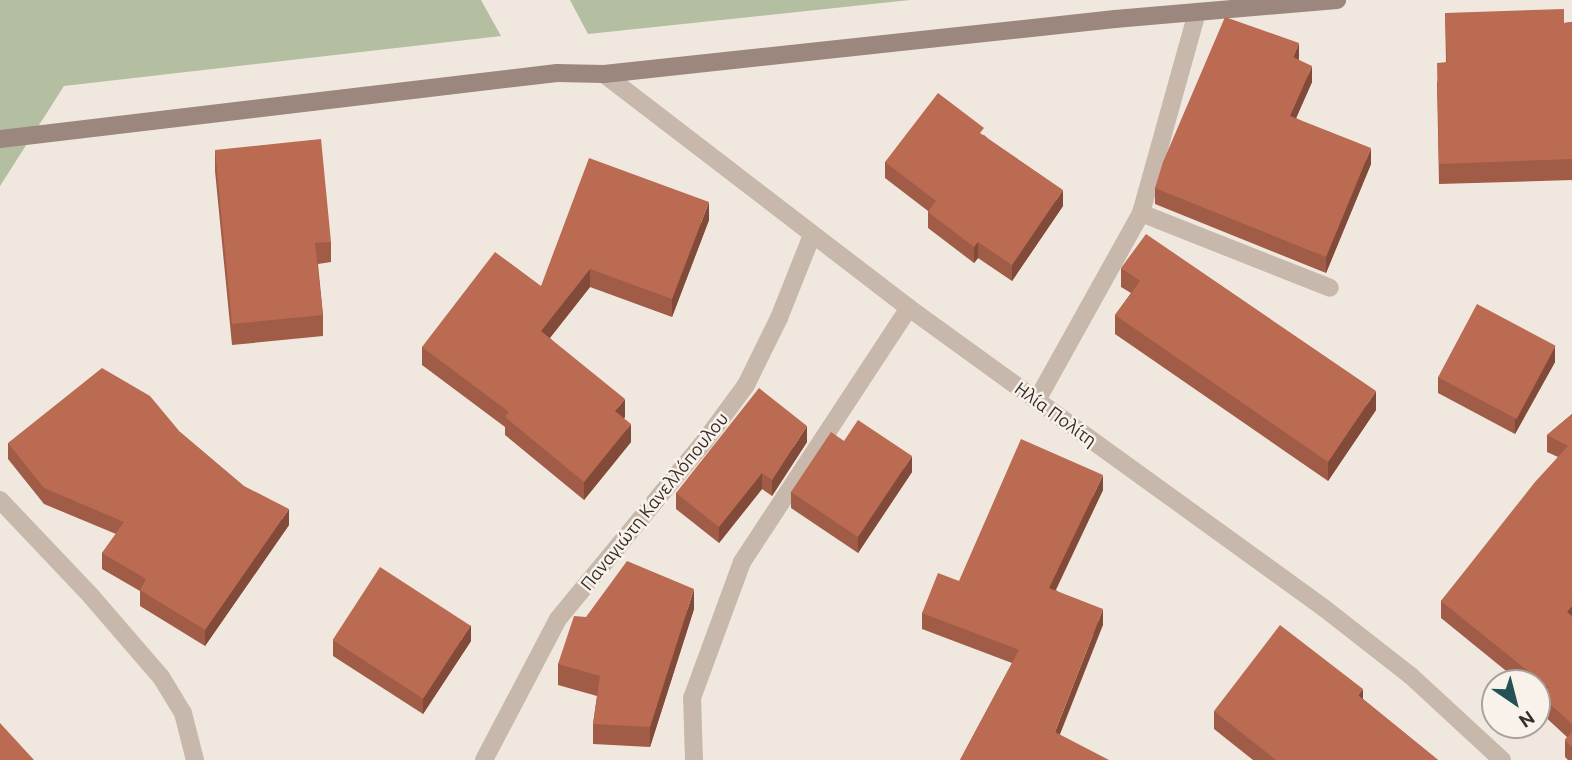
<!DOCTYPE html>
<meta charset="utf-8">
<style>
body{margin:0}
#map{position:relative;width:1572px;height:760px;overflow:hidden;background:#f0e8de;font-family:Ubuntu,sans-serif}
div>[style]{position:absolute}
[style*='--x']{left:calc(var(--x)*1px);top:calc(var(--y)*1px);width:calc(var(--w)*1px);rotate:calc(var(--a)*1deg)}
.green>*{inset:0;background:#b4bea0}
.street>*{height:18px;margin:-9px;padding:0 9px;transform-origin:9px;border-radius:9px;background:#c7b8ab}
.secondary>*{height:18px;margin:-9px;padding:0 9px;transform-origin:9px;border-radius:9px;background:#9b877d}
.wall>*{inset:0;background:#a05c47}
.shaded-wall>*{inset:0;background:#824b39}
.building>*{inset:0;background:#ba6b52;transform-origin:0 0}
span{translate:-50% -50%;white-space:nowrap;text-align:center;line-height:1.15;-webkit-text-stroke:5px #f8f2ea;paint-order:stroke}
.street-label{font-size:18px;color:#362d2a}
.north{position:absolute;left:1481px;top:669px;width:70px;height:70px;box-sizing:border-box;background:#f8f2ea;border:2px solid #aaa39d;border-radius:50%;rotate:145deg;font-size:19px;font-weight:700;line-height:28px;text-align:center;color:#362d2a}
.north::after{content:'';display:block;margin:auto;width:24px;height:32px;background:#235154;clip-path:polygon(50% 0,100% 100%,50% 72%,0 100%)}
</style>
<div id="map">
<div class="green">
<div style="clip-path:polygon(0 0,481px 0,501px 36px,64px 86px,0 186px)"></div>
<div style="clip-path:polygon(570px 0,910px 0,588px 34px)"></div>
</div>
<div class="street">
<div style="--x:604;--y:74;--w:384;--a:37.5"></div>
<div style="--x:909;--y:308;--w:512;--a:35.86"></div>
<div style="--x:1324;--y:608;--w:110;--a:38"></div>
<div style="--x:1411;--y:676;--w:124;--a:42.7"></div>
<div style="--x:1141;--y:213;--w:209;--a:-74.4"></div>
<div style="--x:1037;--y:400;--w:214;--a:-60.9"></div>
<div style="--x:1141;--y:213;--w:203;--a:21.6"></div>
<div style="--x:0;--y:500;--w:132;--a:46.5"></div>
<div style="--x:91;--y:596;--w:107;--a:49.2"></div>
<div style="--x:161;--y:677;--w:42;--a:58.6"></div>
<div style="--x:183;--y:713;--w:49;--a:75.7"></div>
<div style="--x:484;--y:760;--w:159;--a:-62.3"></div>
<div style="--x:558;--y:619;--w:229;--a:-50.5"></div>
<div style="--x:704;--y:442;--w:71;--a:-53.6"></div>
<div style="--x:746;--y:385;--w:75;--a:-63.8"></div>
<div style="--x:779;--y:318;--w:89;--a:-68.3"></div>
<div style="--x:694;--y:760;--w:62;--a:-91.8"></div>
<div style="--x:692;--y:698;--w:145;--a:-69.8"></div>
<div style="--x:742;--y:562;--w:304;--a:-56.7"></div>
</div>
<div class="secondary">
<div style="--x:0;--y:139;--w:561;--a:-6.76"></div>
<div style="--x:557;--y:73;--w:47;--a:1.2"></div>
<div style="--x:604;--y:74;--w:514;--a:-6.14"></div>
<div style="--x:1115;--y:19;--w:223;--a:-4.9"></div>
</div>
<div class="wall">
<div style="clip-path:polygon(1445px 13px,1564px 23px,1572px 22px,1572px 180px,1439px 184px,1437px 83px,1446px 62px)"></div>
<div style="clip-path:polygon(1299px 60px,1312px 82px,1296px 118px,1371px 164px,1326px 273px,1155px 204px,1155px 188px)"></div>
<div style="clip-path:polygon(984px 135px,1063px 206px,1012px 281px,978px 258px,974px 263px,928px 228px,928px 211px,885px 178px,885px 162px)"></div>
<div style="clip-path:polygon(215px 150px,331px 242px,331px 262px,318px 264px,323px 315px,323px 336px,232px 345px,215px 171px)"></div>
<div style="clip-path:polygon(709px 220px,672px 317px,590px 287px,550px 338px,625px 417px,624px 418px,631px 442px,584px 500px,505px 435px,505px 427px,422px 365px,422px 347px,541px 286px)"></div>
<div style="clip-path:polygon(1121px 268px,1376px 410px,1328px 481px,1115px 334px,1115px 315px,1131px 293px,1121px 287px)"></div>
<div style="clip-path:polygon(1555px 362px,1515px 434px,1438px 393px,1438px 377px)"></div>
<div style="clip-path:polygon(1572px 414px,1572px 760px,1568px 760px,1565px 757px,1565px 740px,1567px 737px,1541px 713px,1541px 699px,1537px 696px,1537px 683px,1521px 683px,1441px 618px,1441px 601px,1558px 457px,1547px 452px,1547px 435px)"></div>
<div style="clip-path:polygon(180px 432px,289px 525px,205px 646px,140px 606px,140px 591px,102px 569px,102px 553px,116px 534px,44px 504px,8px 459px,8px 443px)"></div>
<div style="clip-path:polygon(844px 441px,912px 472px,858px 553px,791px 508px,791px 492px)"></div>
<div style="clip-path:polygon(807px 442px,772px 496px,762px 489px,719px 543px,676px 509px,676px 493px)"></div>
<div style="clip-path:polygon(1103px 490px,1056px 590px,1103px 625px,960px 760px,1012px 663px,922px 629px,922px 613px,959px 581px)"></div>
<div style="clip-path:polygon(694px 609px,650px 747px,593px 744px,593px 724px,597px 696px,558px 685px,558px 664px,586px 617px)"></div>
<div style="clip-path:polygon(333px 640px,471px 641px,423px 714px,333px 656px)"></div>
<div style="clip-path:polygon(1363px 699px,1438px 760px,1253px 760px,1214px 729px,1214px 711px)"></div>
</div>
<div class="shaded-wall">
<div style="clip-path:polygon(1299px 43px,1299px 59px,1293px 73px,1293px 57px)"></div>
<div style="clip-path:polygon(1312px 66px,1312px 82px,1290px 132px,1290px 116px)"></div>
<div style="clip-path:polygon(1371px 148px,1371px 164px,1326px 273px,1326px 257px)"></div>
<div style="clip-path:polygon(1063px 190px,1063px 206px,1012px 281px,1012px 265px)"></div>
<div style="clip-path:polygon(709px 202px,709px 220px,672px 317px,672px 299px)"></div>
<div style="clip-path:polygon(978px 242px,978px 258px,974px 263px,974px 247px)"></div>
<div style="clip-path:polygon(590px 269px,590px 287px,541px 349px,541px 331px)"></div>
<div style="clip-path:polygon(1555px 346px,1555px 362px,1515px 434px,1515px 418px)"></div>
<div style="clip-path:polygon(1376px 391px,1376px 410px,1328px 481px,1328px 462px)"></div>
<div style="clip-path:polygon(625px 399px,625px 417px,615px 429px,615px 411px)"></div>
<div style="clip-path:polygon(631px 424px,631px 442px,584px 500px,584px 482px)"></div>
<div style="clip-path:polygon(807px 426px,807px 442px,772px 496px,772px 480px)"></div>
<div style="clip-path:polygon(912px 456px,912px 472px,858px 553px,858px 537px)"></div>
<div style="clip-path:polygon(762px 473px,762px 489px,719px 543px,719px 527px)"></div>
<div style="clip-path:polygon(1103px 475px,1103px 490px,1049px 603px,1049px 588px)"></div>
<div style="clip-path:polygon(289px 509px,289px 525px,205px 646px,205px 630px)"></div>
<div style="clip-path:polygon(694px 589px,694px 609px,650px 747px,650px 727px)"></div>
<div style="clip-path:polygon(1572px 606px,1572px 623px,1567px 612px)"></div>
<div style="clip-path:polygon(1103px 609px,1103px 625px,1055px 747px,1055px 732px)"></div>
<div style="clip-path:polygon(471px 625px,471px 641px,423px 714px,423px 698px)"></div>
<div style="clip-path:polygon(1363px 689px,1363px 707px,1358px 695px)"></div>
</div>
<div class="building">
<div style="clip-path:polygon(1564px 9px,1564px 23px,1572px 22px,1572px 159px,1439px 164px,1437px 63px,1447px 62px,1445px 13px)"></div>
<div style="clip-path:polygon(1225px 17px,1299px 43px,1293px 57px,1312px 66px,1290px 116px,1371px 148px,1326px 257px,1155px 188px,1163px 162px)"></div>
<div style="clip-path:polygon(938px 93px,984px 128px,980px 133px,1063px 190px,1012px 265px,978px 242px,974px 247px,928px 212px,936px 201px,885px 162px)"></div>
<div style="clip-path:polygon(321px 139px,331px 242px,315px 243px,323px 315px,232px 324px,215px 150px)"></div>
<div style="clip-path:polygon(589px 158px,709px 202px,672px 299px,590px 269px,541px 331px,625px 399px,615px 411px,631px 424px,584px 482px,505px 417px,509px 412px,422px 347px,495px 252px,541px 286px)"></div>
<div style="clip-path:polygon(1146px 234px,1376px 391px,1328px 462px,1115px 315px,1140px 281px,1121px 268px)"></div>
<div style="left:1477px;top:304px;width:89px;height:83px;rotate:28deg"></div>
<div style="clip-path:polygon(102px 368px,150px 396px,180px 432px,244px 486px,289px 509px,205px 630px,140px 590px,146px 579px,102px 553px,124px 522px,44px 488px,8px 443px)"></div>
<div style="clip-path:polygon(759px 388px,807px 426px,772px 480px,762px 473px,719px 527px,676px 493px)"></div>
<div style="clip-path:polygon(1572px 414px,1572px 606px,1567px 612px,1572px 616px,1572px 724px,1541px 696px,1549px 688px,1441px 601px,1535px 482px,1568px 446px,1547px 435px)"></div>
<div style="clip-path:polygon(858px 420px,912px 456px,858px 537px,791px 492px,831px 432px,844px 441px)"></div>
<div style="clip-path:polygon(1021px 439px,1103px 475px,1049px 588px,1103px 609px,1055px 732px,1109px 760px,960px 760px,1019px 650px,922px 613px,938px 573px,959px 581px)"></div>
<div style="clip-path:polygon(627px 561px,694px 589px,650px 727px,593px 724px,600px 676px,558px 664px,574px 616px,586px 617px)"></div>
<div style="left:380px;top:567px;width:108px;height:87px;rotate:33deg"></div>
<div style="clip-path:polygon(1280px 625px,1363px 689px,1358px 695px,1438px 760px,1276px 760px,1214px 711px)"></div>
<div style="clip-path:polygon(0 723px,34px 760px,0 760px)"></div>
<div style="clip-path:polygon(1572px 732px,1572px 747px,1565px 740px)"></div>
</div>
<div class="street-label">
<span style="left:1056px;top:414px;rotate:36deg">Ηλία Πολίτη</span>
<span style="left:654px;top:501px;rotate:-51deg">Παναγιώτη Κανελλόπουλου</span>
</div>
<div class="north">N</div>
</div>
